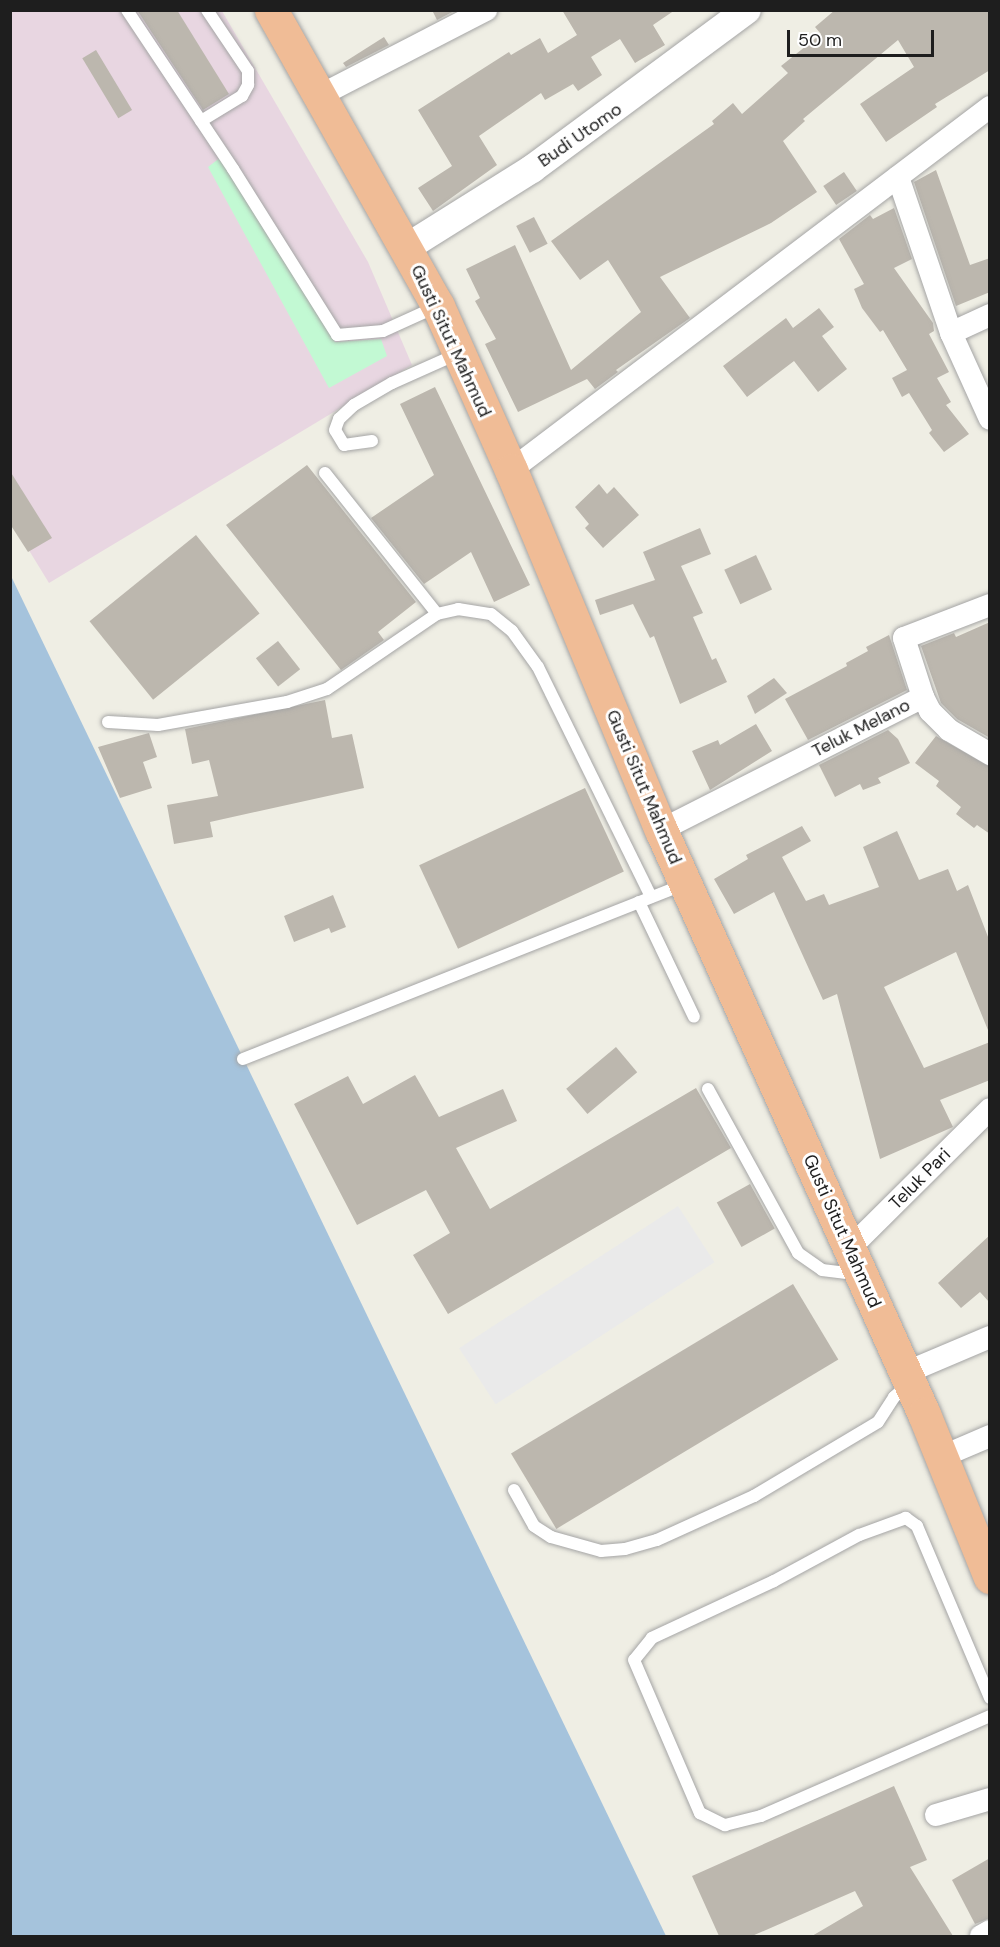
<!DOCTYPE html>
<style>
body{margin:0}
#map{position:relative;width:1000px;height:1947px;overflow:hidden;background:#efeee4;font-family:"DM Sans",sans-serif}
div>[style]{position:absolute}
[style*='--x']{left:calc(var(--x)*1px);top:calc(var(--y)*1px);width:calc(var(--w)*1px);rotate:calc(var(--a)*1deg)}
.industrial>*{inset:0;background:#e8d6e1}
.park>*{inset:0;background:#c2f9d3}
.parking>*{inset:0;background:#eaeaea;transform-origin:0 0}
.water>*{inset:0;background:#a5c3dc}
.building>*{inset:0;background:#bcb7ae;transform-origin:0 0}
.roads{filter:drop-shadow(0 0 2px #a5a5a5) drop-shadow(0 0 2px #a5a5a5)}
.service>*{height:12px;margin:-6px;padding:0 6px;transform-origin:6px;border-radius:6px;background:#fff}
.minor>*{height:22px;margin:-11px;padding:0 11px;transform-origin:11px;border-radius:11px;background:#fff}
.tertiary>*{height:28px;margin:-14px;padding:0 14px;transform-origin:14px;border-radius:14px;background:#fff}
.trunk>*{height:33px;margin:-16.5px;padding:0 16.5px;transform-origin:16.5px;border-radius:16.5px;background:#f0bc96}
span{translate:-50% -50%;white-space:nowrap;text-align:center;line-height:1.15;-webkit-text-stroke:6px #fff;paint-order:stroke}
.street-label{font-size:18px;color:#1e1e1e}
.frame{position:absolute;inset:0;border:12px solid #1e1e1e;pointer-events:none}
.scale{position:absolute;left:787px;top:30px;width:147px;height:27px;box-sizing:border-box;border:3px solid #1e1e1e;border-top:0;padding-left:8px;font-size:18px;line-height:21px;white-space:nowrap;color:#1e1e1e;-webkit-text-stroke:4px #fff;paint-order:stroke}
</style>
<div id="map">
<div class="industrial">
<div style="clip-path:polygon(11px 11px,222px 11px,368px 262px,412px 365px,49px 583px,11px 521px)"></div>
</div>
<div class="park">
<div style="clip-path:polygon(221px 157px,335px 342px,381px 339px,387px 356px,329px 388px,208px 167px)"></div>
</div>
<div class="parking">
<div style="left:678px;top:1206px;width:67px;height:261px;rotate:57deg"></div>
</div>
<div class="water">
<div style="clip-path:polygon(11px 576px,666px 1936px,11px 1936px)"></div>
</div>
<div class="building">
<div style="clip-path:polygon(137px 10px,177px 10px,229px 94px,203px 110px)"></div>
<div style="clip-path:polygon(432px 10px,456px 10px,437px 20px)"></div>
<div style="clip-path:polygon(562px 10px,675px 10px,653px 25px,665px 45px,635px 63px,620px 39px,591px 57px,602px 75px,578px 91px,573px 84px,545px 100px,541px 93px,479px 136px,497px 165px,433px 211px,418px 188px,452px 166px,418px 110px,509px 52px,511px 55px,540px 38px,548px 53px,577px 35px)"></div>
<div style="clip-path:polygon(835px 10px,990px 10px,990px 70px,935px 104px,937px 107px,886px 142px,860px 104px,914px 67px,898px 40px,803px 119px,805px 121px,783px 141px,817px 192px,771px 223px,660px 277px,690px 318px,616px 370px,618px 372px,595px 389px,587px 379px,518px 412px,485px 344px,496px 339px,475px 301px,480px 298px,466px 269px,515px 245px,571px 370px,641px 312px,608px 260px,580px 280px,551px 241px,714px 124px,712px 121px,733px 103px,742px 114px,788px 73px,781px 66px,821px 34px,815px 27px)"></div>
<div style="clip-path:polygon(384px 37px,389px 45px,346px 67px,343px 63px)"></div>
<div style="left:96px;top:50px;width:70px;height:16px;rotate:59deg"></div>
<div style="clip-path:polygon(936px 170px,970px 265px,990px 258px,990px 292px,956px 306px,914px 182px)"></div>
<div style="left:844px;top:172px;width:23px;height:25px;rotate:56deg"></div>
<div style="clip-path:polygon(894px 208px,912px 259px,894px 268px,933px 323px,934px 331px,929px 334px,949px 372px,937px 378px,951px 402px,946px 405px,969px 434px,944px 452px,929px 433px,932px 430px,909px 393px,902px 397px,892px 378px,907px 370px,883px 330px,880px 332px,862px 308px,854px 289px,864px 284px,839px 239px,870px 215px,873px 219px)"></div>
<div style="left:534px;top:217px;width:30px;height:20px;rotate:63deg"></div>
<div style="clip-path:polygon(819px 308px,834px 327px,822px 336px,847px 369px,818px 392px,794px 361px,747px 397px,723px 366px,786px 318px,793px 328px)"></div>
<div style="clip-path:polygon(435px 387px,530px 585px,494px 602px,471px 552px,424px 584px,371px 518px,434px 475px,400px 404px)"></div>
<div style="clip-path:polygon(307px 465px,416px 602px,378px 632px,384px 640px,341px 670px,226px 525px)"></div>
<div style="clip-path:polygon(10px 471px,52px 538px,28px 552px,10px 524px)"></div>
<div style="clip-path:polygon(599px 484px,607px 494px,614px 487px,639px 515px,603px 548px,585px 528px,589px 524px,575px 507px)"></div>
<div style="clip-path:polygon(700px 528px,711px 554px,681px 566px,703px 613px,693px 617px,712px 660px,716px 658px,727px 682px,680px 704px,654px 636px,650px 638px,633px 604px,600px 615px,595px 600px,655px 580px,643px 552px)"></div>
<div style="left:196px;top:535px;width:101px;height:137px;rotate:51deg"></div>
<div style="left:756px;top:555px;width:38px;height:35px;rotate:65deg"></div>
<div style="clip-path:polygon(990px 622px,990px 738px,957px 719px,941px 703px,921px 646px,954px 633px,956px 637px)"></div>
<div style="clip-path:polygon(889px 635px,907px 690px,808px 740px,785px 699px,847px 666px,846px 663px,868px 651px,866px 647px)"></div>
<div style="left:278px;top:641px;width:36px;height:28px;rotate:52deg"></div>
<div style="clip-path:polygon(774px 678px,787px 693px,755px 714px,747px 696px)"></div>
<div style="clip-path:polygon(325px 700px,332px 738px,352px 734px,364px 788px,210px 822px,213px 837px,174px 844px,167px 805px,218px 796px,209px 760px,192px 764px,185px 729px)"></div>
<div style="clip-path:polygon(756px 724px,772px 751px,710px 790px,692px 751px,718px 740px,720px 745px)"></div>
<div style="clip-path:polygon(888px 730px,898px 739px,910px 763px,878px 778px,881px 783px,863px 790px,860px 784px,835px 797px,819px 765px)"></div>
<div style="clip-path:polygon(149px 733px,157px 757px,143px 762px,152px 788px,120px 798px,98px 747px)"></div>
<div style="clip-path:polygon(936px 736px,990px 767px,990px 834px,977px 825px,974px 828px,956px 814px,961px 807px,936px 786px,939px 781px,915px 763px)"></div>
<div style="left:585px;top:788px;width:92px;height:183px;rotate:65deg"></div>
<div style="clip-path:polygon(802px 826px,811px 841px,782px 857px,806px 901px,824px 894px,829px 905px,879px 887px,863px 847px,897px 831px,919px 880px,948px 869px,957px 891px,968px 885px,990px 942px,990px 1035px,956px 952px,884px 987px,924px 1068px,990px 1042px,990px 1080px,940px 1100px,953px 1127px,880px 1159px,837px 994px,823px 1000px,774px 892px,734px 914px,714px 879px,748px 859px,746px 855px)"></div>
<div style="clip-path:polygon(333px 895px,346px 927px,331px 933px,329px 928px,294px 942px,284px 916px)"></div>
<div style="left:616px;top:1047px;width:33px;height:65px;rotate:50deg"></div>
<div style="clip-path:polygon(415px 1075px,439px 1117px,503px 1089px,517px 1121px,456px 1148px,490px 1209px,696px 1088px,731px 1148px,448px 1314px,413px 1255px,450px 1233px,426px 1190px,357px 1225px,294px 1104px,348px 1076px,363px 1104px)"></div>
<div style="left:750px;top:1184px;width:51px;height:38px;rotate:61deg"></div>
<div style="clip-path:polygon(990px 1235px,990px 1303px,980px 1292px,961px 1308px,938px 1283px)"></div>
<div style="left:793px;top:1284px;width:88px;height:329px;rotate:59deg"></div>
<div style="clip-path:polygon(894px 1786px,927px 1860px,910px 1867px,953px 1936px,812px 1936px,863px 1906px,855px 1891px,752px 1936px,719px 1936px,692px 1876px)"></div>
<div style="clip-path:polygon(990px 1858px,990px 1918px,975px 1924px,952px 1880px)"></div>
</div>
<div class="roads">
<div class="service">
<div style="--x:127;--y:10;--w:191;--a:56.3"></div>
<div style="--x:233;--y:169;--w:196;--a:57.9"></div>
<div style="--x:337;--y:335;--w:46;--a:-5"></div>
<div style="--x:383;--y:331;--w:58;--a:-24.4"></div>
<div style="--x:201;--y:121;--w:48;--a:-31.4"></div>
<div style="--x:242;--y:96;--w:13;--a:-61"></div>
<div style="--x:248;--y:85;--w:14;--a:-90"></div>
<div style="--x:248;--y:71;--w:73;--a:-123.9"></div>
<div style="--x:372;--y:441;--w:28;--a:172"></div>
<div style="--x:344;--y:445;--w:17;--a:-121"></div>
<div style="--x:335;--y:430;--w:12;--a:-70"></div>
<div style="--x:339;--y:419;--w:21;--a:-43"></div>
<div style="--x:354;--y:405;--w:44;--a:-30.1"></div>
<div style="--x:392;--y:383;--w:71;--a:-24"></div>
<div style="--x:325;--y:473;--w:180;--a:51.5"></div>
<div style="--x:108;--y:722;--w:50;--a:3.4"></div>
<div style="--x:158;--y:725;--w:131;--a:-10.1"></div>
<div style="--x:287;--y:702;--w:42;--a:-18"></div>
<div style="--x:327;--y:689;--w:133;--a:-34.3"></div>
<div style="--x:437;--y:614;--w:22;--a:-13"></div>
<div style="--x:458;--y:609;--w:33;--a:9"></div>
<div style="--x:491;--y:614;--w:27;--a:39"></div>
<div style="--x:512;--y:631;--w:44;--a:54.2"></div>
<div style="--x:538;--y:667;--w:256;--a:63.8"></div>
<div style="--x:639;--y:902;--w:127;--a:64.4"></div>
<div style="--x:243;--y:1059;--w:474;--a:-21.6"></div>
<div style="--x:708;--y:1089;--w:187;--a:61.2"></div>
<div style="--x:798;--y:1253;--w:29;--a:35"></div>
<div style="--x:822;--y:1270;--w:35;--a:7"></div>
<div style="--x:514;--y:1490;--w:41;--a:60.9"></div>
<div style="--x:534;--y:1526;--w:20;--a:33"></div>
<div style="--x:551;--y:1537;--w:52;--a:15.6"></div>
<div style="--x:601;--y:1551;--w:24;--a:-5"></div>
<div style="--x:625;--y:1549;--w:33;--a:-16"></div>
<div style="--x:657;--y:1540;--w:107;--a:-24.4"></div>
<div style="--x:754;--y:1496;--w:144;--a:-30.8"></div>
<div style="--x:878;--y:1422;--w:30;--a:-57"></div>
<div style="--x:894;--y:1397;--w:20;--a:-41"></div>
<div style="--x:990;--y:1698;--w:187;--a:-113"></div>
<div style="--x:917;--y:1526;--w:14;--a:-144"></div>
<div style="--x:906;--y:1518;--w:50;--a:160.1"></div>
<div style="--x:859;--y:1535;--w:97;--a:151.6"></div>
<div style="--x:774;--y:1581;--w:135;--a:155"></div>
<div style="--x:652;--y:1638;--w:28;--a:129"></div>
<div style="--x:634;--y:1660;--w:167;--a:66.7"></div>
<div style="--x:700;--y:1813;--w:28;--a:26"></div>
<div style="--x:725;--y:1825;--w:37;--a:-14"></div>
<div style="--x:761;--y:1816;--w:250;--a:-23.6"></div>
</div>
<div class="minor">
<div style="--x:321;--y:95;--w:186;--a:-27.3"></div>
<div style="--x:898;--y:177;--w:165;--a:71.2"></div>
<div style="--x:951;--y:333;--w:94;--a:65.6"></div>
<div style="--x:951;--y:333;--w:43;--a:-24.8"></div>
<div style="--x:511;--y:470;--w:601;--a:-37.16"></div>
<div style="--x:923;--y:697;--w:16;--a:63"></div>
<div style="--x:930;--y:711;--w:27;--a:45"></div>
<div style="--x:949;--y:730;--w:48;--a:30.3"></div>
<div style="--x:661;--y:830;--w:294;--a:-26.9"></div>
<div style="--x:923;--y:697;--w:62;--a:-107.9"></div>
<div style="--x:904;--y:638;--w:92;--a:-21"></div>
<div style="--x:850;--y:1248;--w:197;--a:-44.8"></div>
<div style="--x:905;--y:1373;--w:92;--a:-23"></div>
<div style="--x:941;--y:1457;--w:53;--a:-23.2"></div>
<div style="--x:936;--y:1815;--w:56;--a:-16.5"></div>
<div style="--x:981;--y:1936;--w:10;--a:-29"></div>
</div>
<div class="tertiary">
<div style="--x:406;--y:248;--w:149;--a:-32.1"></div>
<div style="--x:532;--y:169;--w:267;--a:-36.5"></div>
</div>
<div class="trunk">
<div style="--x:271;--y:10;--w:340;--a:60.6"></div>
<div style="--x:438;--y:306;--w:180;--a:66"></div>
<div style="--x:511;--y:470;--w:390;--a:67.4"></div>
<div style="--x:661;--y:830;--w:640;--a:65.76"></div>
<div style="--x:924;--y:1414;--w:176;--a:68"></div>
</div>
</div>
<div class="street-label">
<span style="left:580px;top:135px;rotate:-35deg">Budi Utomo</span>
<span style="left:451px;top:341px;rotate:65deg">Gusti Situt Mahmud</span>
<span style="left:861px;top:728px;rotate:-27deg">Teluk Melano</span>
<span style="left:644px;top:787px;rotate:67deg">Gusti Situt Mahmud</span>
<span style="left:920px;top:1179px;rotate:-45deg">Teluk Pari</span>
<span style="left:842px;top:1231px;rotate:66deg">Gusti Situt Mahmud</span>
</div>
<div class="frame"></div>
<div class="scale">50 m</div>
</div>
